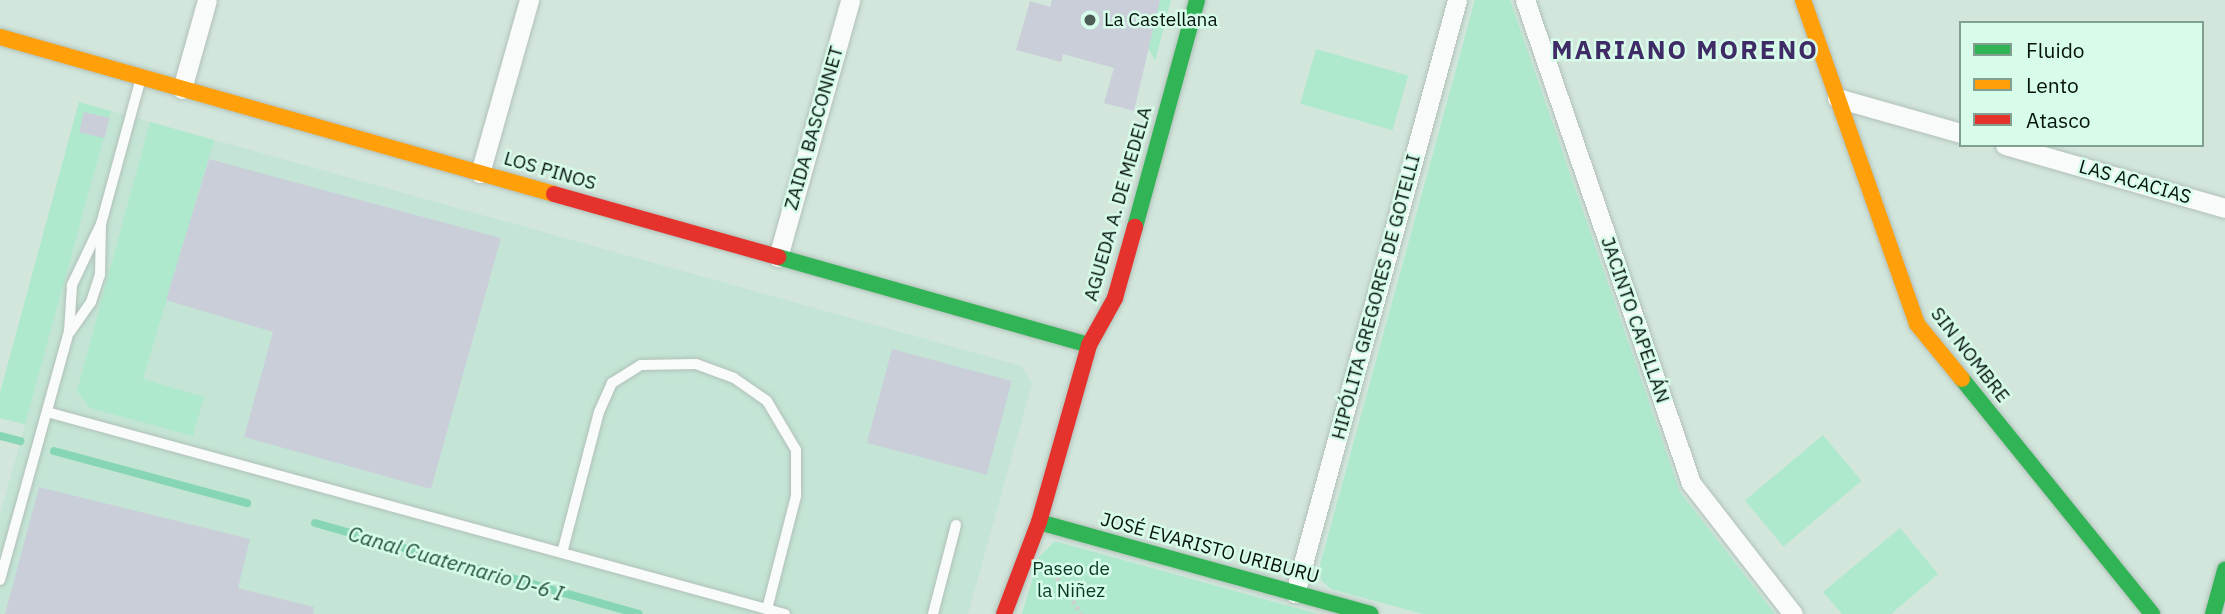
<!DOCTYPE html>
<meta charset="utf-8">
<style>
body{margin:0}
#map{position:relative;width:2225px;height:614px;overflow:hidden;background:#d2e6dc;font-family:"IBM Plex Sans",sans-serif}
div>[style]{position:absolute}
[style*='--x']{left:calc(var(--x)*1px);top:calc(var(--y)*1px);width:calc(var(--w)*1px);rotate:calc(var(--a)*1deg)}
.built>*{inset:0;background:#c4e5d5}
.green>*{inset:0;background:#aee9ce;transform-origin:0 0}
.stream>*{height:8px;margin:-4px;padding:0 4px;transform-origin:4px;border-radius:4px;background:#86d5b4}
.building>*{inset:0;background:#c9ced9;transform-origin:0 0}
.path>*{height:4.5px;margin-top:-2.25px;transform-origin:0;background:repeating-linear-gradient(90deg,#cad1ce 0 3.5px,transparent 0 7px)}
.roads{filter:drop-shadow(0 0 2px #b1c0b8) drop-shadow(0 0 2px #b1c0b8)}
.lane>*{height:10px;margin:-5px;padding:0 5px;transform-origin:5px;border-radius:5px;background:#f8fbfa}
.street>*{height:19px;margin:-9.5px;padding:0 9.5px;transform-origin:9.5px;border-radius:9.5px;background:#f8fbfa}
.fast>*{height:16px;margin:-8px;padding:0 8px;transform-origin:8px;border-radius:8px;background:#30b455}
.slow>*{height:16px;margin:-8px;padding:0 8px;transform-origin:8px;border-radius:8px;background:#ff9f0a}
.jam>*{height:16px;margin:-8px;padding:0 8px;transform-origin:8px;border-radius:8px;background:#e5322d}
.dots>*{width:19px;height:19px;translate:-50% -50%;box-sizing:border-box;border:4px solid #d7fcea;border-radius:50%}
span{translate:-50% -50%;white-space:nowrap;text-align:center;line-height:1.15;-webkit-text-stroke:5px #d7fcea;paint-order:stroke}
.poi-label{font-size:19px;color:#06130d}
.left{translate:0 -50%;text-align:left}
.street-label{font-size:19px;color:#06130d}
.park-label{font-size:19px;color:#0a3928}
.water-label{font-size:21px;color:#24513e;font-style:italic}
.district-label{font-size:26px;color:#3f2b66;font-weight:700;letter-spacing:2px}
.legend{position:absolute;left:1959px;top:21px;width:245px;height:126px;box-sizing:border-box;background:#d7fcea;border:2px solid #839f92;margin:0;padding:9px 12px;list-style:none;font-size:21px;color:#06130d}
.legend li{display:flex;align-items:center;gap:14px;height:35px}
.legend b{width:35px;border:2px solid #839f92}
</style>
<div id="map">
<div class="built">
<div style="clip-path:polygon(79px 102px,1022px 366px,1032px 384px,968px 614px,0 614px,0 515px,25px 425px,0 418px,0 393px)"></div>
</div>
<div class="green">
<div style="clip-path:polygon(1160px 0,1171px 0,1155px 61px,1147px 46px)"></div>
<div style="clip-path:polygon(1475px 0,1510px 0,1680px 492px,1775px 614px,1423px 614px,1331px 589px,1321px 580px,1320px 565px)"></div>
<div style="left:1316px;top:49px;width:96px;height:57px;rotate:16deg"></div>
<div style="clip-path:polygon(79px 102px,111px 111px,25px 424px,0 418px,0 393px)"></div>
<div style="clip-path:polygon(150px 122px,214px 140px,143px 379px,204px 397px,193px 436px,90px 408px,77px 391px)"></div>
<div style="left:1823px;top:435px;width:60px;height:102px;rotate:50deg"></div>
<div style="clip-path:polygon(1900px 528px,1938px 574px,1891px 614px,1842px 614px,1823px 592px)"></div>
<div style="clip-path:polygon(1054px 542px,1058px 542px,1318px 614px,1022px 614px,1039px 557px)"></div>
</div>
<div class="stream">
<div style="--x:0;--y:436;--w:21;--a:14"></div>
<div style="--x:54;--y:451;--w:200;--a:15.1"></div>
<div style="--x:315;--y:523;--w:336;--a:15.7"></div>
</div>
<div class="building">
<div style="clip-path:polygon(1052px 0,1160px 0,1134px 111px,1104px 103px,1114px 68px,1063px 54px,1061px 62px,1016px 50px,1030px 1px,1050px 7px)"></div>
<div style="left:84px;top:112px;width:26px;height:21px;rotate:13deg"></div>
<div style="clip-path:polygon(209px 159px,501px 238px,431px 489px,244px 437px,273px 332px,166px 300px)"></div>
<div style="left:892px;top:349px;width:124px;height:97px;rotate:15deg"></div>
<div style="clip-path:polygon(39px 487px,250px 539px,238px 588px,314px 607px,313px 614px,5px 614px)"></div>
</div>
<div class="path">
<div style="--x:1049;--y:566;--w:58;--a:55.5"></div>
</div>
<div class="roads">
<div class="lane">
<div style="--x:70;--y:332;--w:37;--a:-55"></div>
<div style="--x:91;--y:302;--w:28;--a:-72"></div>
<div style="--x:100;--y:275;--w:51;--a:-88.9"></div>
<div style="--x:101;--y:224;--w:148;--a:-74.7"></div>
<div style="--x:47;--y:412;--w:765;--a:15.31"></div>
<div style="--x:562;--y:553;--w:146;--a:-75.3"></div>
<div style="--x:599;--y:412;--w:32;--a:-66"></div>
<div style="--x:612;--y:383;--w:34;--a:-32"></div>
<div style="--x:641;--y:365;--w:55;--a:-1"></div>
<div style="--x:696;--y:364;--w:40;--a:20.2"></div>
<div style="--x:734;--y:378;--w:40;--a:34.9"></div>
<div style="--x:767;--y:401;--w:57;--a:59.4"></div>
<div style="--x:796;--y:450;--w:46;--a:90"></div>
<div style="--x:796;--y:496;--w:117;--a:104.4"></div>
<div style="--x:0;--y:580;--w:257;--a:-74.5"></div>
<div style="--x:69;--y:332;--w:47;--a:-86.3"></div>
<div style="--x:72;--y:285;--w:68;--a:-64.6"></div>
<div style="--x:933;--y:614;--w:92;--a:-75.5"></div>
</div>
<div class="street">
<div style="--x:1525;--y:0;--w:511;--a:71.03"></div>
<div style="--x:1691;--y:483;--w:166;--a:52.1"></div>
<div style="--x:182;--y:89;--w:92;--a:-74.3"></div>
<div style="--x:1837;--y:98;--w:129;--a:15.8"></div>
<div style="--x:2005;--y:145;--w:229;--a:16"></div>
<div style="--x:480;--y:173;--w:180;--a:-74.2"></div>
<div style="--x:778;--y:257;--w:267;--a:-74.3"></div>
<div style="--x:1295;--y:593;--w:615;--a:-74.72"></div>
</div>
<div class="fast">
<div style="--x:1135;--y:227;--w:235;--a:-74.7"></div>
<div style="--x:778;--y:257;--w:323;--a:15.8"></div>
<div style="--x:1962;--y:379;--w:302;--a:51"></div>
<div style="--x:1039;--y:522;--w:344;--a:15.5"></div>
<div style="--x:2213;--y:614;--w:46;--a:-74.7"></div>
</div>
<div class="slow">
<div style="--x:1803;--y:0;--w:343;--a:70.6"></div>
<div style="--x:1917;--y:324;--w:71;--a:50.7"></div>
<div style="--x:0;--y:37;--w:576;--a:15.82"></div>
</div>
<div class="jam">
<div style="--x:554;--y:194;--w:233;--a:15.7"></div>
<div style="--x:1004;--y:614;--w:98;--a:-69.2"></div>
<div style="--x:1039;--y:522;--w:184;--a:-74.2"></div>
<div style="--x:1089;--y:345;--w:54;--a:-61"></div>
<div style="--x:1115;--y:298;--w:74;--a:-74.3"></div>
</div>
</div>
<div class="dots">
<div style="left:1090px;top:20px;background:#4d5d55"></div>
</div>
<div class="poi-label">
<span class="left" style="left:1104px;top:20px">La Castellana</span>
</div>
<div class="street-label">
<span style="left:814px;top:128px;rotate:-74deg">ZAIDA BASCONNET</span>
<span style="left:550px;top:171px;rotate:16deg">LOS PINOS</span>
<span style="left:2135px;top:182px;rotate:16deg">LAS ACACIAS</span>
<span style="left:1118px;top:204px;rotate:-74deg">AGUEDA A. DE MEDELA</span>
<span style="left:1376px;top:297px;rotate:-75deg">HIPÓLITA GREGORES DE GOTELLI</span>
<span style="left:1635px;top:320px;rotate:71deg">JACINTO CAPELLÁN</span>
<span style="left:1970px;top:355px;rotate:52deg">SIN NOMBRE</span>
<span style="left:1210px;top:548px;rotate:15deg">JOSÉ EVARISTO URIBURU</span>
</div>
<div class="park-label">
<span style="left:1071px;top:580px">Paseo de<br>la Niñez</span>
</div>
<div class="water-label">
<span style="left:456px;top:563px;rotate:16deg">Canal Cuaternario D-6 I</span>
</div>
<div class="district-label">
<span style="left:1685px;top:50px">MARIANO MORENO</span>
</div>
<ul class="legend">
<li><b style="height:9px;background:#30b455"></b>Fluido</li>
<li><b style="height:9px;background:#ff9f0a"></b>Lento</li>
<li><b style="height:9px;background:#e5322d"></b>Atasco</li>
</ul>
</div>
